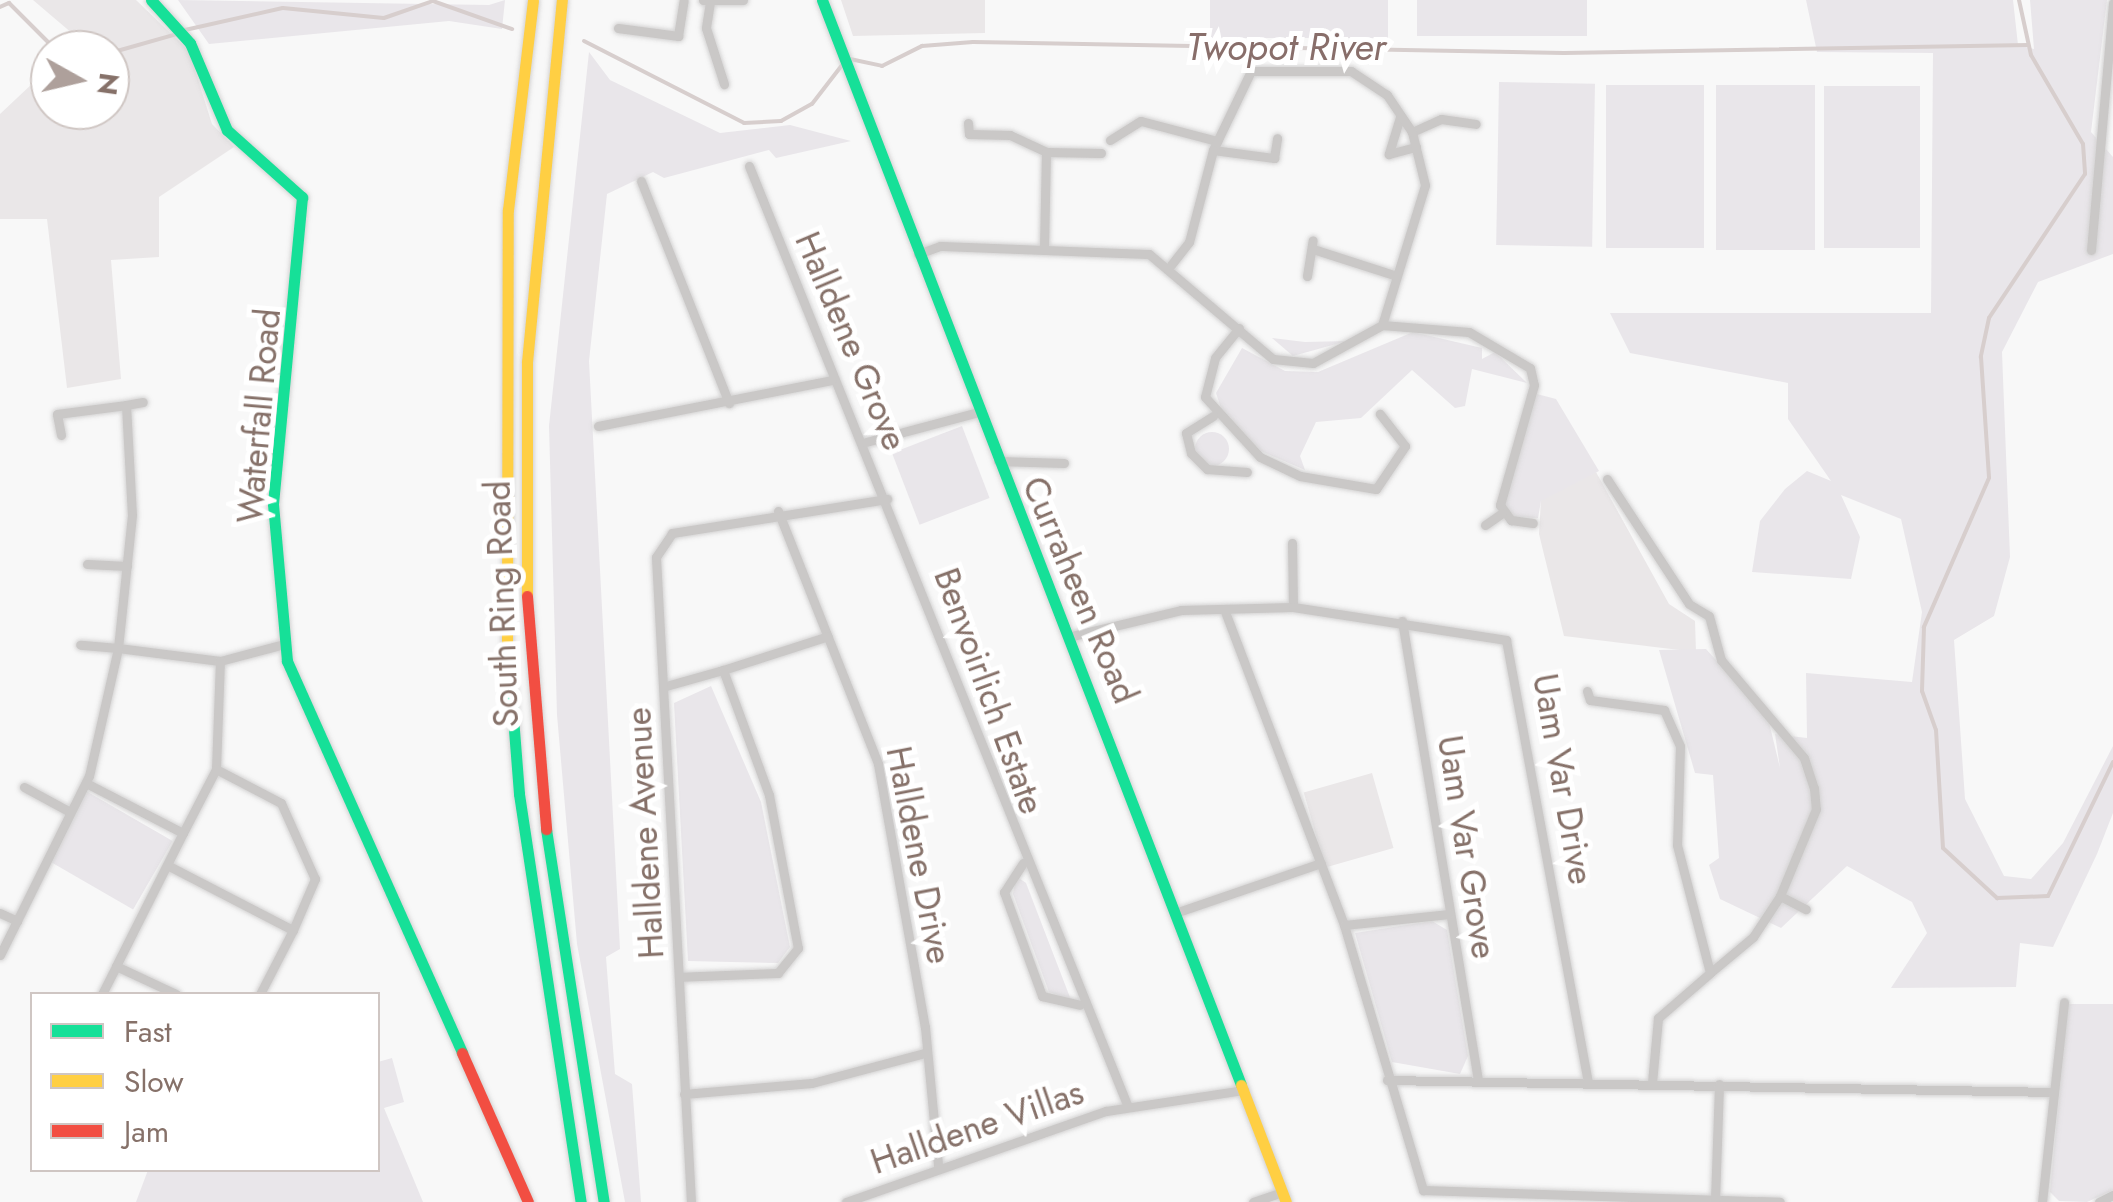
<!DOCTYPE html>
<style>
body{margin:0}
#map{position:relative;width:2113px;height:1202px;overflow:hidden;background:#f8f8f8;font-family:Jost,sans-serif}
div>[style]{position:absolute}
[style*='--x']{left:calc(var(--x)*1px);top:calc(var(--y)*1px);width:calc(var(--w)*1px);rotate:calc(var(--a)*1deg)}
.built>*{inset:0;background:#eae7e8;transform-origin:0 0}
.green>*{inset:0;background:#e9e6ea;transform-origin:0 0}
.round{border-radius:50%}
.stream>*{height:4px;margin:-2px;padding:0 2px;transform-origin:2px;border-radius:2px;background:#d7cecd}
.roads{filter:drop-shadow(0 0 2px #d4d3d3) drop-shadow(0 0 2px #d4d3d3)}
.street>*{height:9px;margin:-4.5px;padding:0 4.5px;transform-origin:4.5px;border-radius:4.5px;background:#cac8c7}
.fast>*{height:11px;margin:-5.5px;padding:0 5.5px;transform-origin:5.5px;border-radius:5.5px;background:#16e098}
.slow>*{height:11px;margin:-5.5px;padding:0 5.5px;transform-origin:5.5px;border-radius:5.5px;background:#ffcf43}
.jam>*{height:11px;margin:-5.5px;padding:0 5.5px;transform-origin:5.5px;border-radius:5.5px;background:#f24e42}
span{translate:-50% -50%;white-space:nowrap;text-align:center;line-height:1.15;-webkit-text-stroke:10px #fff;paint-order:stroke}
.street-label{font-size:35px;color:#867169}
.water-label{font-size:38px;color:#886e6a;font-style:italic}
.legend{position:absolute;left:30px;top:992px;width:350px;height:180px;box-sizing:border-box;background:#fff;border:2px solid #cfc6c3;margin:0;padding:12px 18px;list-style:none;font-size:30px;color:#867169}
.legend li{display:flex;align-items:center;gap:20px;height:50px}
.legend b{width:50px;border:2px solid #cfc6c3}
.north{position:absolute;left:30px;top:30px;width:100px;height:100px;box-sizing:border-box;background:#fff;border:2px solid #cfc6c3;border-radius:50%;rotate:98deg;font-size:28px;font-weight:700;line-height:40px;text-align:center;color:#867169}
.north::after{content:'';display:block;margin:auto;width:35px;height:45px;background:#aea09b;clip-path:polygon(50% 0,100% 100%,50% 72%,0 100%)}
</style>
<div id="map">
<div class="built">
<div style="clip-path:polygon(33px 0,136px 0,189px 51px,212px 124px,234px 147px,159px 197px,159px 257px,111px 260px,121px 379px,67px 388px,47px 219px,0 219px,0 114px,50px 67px,50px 110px,110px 110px,110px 51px,118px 49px,80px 40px)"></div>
<div style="clip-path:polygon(841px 0,985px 0,985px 33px,853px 36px)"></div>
<div style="clip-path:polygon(1596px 472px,1669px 604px,1695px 621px,1696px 652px,1564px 636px,1539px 534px,1541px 499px)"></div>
<div style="left:1372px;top:773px;width:78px;height:71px;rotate:74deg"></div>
</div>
<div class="green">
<div style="clip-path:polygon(178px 0,489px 5px,505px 0,502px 29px,449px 21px,209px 44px)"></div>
<div style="left:1210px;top:0;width:178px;height:38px"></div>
<div style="left:1417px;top:0;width:170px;height:36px"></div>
<div style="clip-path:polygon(1806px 0,2013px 0,2018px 45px,2034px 49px,2030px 0,2107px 0,2091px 132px,2113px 157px,2113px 254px,2038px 282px,2002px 352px,2010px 557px,1994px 616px,1954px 640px,1965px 799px,2004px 876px,2031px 879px,2063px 843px,2113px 746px,2113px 813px,2097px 854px,2053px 947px,2020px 943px,2016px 987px,1891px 988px,1927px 933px,1912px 902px,1847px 866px,1781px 928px,1720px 899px,1709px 865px,1719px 858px,1713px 775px,1695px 773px,1659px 650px,1706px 649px,1768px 718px,1780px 768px,1775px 734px,1807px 738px,1806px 673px,1912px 682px,1922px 612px,1901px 519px,1841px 495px,1860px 537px,1851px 579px,1752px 572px,1760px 521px,1785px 489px,1807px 471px,1831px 481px,1788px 419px,1788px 383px,1630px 353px,1610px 313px,1931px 313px,1933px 53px,1817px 52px)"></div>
<div style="clip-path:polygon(589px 52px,610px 80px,720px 133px,790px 125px,851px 141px,776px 158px,769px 150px,664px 178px,653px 172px,607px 194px,589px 361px,620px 949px,606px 957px,615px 1074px,632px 1084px,641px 1202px,625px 1202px,577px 944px,557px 715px,549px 426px)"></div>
<div style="left:1499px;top:82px;width:96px;height:163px;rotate:1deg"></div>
<div style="left:1606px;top:85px;width:98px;height:163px"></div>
<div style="left:1716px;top:85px;width:99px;height:165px"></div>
<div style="left:1824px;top:86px;width:96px;height:162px"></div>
<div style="clip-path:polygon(1413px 332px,1482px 348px,1482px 359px,1495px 352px,1527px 383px,1472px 369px,1465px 406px,1455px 408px,1412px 370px,1361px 418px,1316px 422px,1300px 456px,1305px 470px,1261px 451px,1222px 411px,1216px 393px,1242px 348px,1285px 371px,1318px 372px)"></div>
<div style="clip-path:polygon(1272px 338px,1305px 342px,1347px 341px,1293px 356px)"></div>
<div style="clip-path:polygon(1537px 394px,1556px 399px,1599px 471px,1541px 501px,1538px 518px,1512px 517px,1505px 502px)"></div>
<div style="left:962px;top:426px;width:77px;height:75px;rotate:69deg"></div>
<div class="round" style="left:1195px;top:432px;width:34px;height:34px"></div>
<div style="clip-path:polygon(711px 686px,761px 802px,790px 947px,778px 963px,688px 961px,674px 703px)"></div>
<div style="left:86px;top:791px;width:100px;height:79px;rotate:30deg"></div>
<div style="clip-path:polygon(1016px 876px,1026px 883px,1071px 1000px,1049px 992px,1013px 894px)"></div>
<div style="clip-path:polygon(1432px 921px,1447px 930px,1468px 1056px,1460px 1074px,1392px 1062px,1355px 933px)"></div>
<div style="clip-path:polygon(2068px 1004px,2113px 1004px,2113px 1190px,2087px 1202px,2059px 1201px,2050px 1192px)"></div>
<div style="clip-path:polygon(392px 1058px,404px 1102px,384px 1108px,423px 1202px,136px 1202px,148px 1170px,378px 1170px,378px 1062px)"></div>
</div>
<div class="stream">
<div style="--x:2019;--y:0;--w:56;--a:77.7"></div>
<div style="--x:2031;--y:55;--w:103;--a:59.7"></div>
<div style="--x:2083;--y:144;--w:30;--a:86"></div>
<div style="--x:2085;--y:174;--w:173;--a:123.7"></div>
<div style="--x:1989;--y:318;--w:40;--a:102"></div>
<div style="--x:1981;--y:357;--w:121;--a:86.2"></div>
<div style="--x:1989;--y:478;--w:163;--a:113.6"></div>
<div style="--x:1924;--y:627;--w:64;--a:91.8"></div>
<div style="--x:1922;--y:691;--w:41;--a:70.3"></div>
<div style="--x:1936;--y:730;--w:118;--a:86.6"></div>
<div style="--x:1943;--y:848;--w:74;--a:42.8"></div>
<div style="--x:1997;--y:898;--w:51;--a:-2.2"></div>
<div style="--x:2048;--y:896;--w:149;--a:-64.1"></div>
<div style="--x:0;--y:7;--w:10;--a:-24"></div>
<div style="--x:9;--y:3;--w:59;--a:45"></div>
<div style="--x:51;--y:45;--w:23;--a:13"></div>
<div style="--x:185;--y:30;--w:100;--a:-12.7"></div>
<div style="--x:283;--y:8;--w:101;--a:5.7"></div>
<div style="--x:384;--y:18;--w:52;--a:-19.1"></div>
<div style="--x:433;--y:1;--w:84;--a:19.5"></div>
<div style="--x:584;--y:41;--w:180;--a:27.1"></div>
<div style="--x:744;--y:123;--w:37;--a:-3"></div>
<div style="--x:781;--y:121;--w:35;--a:-29"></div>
<div style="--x:812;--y:104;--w:49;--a:-52.4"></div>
<div style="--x:110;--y:53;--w:70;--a:-15.8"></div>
<div style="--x:850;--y:59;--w:33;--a:12"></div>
<div style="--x:882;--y:66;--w:45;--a:-26.6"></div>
<div style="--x:922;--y:46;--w:51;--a:-4.5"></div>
<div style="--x:973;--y:42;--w:591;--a:1.07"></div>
<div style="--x:1564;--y:53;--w:464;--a:-1"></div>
</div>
<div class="roads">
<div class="street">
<div style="--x:703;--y:0;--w:40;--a:0"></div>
<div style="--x:710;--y:2;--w:26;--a:99"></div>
<div style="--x:706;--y:28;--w:59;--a:72.2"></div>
<div style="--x:618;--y:28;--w:61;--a:7.6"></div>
<div style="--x:678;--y:36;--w:36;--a:-81"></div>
<div style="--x:1400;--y:117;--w:39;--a:107"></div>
<div style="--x:1389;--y:154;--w:28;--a:-15"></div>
<div style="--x:968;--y:123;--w:11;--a:85"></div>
<div style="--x:969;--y:134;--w:41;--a:1.4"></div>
<div style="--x:1010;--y:135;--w:40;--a:25"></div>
<div style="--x:1046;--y:152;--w:96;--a:91.2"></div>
<div style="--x:1412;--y:132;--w:32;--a:-24"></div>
<div style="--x:1441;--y:119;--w:35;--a:8"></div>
<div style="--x:1110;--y:140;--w:36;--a:-32"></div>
<div style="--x:1141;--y:121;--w:79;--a:14.7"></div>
<div style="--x:1213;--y:150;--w:62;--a:7.5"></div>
<div style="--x:1274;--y:158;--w:20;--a:-81"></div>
<div style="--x:1046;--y:152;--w:55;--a:1"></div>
<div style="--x:749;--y:166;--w:1014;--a:68.06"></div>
<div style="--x:641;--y:181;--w:239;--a:68.4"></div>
<div style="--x:1313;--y:249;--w:82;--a:17.8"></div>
<div style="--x:2091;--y:250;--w:248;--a:-84.9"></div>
<div style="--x:918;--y:254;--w:23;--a:-20"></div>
<div style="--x:940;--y:246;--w:209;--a:2.2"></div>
<div style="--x:1149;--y:254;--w:162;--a:40.3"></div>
<div style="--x:1273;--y:359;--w:40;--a:5.7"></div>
<div style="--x:1313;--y:363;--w:79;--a:-28.8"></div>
<div style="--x:1382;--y:325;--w:146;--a:-72.9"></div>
<div style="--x:1425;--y:185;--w:55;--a:-103.8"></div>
<div style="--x:1412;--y:132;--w:45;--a:-124"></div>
<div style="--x:1387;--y:95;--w:43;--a:-146.3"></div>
<div style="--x:1351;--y:71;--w:100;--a:180"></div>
<div style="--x:1251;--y:71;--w:88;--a:115.7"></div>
<div style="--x:1213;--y:150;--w:95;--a:104.6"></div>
<div style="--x:1189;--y:242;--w:29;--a:128"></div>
<div style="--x:1307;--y:276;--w:36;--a:-81"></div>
<div style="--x:1382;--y:325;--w:87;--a:4.6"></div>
<div style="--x:1469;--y:332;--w:71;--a:30.5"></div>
<div style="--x:1530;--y:368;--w:17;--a:77"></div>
<div style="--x:1534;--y:385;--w:125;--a:105.8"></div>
<div style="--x:1500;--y:505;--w:19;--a:54"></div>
<div style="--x:1511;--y:520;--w:22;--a:8"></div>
<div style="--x:1239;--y:328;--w:38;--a:129"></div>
<div style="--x:1215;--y:358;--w:40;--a:104.4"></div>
<div style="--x:1205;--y:397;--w:81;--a:47.5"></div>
<div style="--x:1260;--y:457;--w:44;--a:25.4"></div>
<div style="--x:1300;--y:476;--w:77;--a:9.7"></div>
<div style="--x:1376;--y:489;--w:52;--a:-56"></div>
<div style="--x:1405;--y:446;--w:41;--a:-128"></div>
<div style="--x:126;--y:405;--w:17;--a:-10"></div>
<div style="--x:1213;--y:416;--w:32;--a:148"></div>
<div style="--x:1186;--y:433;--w:21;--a:76"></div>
<div style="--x:1191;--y:453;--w:23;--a:45"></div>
<div style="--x:1207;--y:469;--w:40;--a:4.3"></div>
<div style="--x:598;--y:426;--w:238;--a:-11.1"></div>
<div style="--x:61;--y:435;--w:21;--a:-101"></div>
<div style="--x:57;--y:414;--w:70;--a:-7.4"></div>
<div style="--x:126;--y:405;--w:110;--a:86.9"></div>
<div style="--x:132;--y:515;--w:134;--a:96"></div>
<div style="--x:118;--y:648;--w:103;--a:7.3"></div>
<div style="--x:220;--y:661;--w:66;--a:-14.9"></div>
<div style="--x:866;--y:442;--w:113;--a:-14.9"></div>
<div style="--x:998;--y:461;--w:66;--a:1.7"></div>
<div style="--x:1607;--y:479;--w:149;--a:56.7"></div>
<div style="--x:1689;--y:604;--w:23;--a:31"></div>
<div style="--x:1709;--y:616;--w:46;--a:74.7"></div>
<div style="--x:1721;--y:660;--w:128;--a:49.7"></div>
<div style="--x:1804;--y:758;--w:32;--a:72"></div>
<div style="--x:1814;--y:788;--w:21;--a:85"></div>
<div style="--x:1816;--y:809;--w:94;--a:112.5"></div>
<div style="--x:1780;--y:896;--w:49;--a:123.4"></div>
<div style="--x:1753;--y:937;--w:56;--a:140.1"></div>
<div style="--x:778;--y:511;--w:272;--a:68.4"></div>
<div style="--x:878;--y:764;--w:267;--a:79.9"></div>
<div style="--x:925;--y:1027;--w:139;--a:84.6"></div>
<div style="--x:1485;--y:525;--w:21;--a:-35"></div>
<div style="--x:1292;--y:543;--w:64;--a:89.1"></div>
<div style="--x:87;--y:564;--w:40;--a:2.9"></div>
<div style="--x:1224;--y:609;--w:338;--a:69.2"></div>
<div style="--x:1344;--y:925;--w:277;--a:73.4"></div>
<div style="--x:1423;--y:1190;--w:357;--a:1.9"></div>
<div style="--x:1402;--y:621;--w:466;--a:80.6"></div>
<div style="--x:1072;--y:636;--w:112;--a:-13.4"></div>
<div style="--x:1181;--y:610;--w:112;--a:-1.5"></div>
<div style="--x:1293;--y:607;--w:216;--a:8.8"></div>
<div style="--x:1506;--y:640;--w:450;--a:79.5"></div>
<div style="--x:723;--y:670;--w:110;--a:-17.9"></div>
<div style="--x:666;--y:686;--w:59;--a:-15.7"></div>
<div style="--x:723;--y:670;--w:133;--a:69.8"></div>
<div style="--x:769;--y:795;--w:156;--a:79.3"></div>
<div style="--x:798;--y:948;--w:32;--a:129"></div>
<div style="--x:778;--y:973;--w:98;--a:177.7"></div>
<div style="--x:1587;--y:691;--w:9;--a:72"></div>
<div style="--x:1590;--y:700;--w:75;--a:7.7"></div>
<div style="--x:1664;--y:710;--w:39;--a:66"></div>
<div style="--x:1680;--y:746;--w:99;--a:91.7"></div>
<div style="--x:1677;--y:845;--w:132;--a:75.5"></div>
<div style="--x:1710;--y:973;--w:69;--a:139.1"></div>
<div style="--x:1658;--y:1018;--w:65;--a:95.3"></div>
<div style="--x:86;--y:783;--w:109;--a:27.3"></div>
<div style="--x:183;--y:833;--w:72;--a:-62.7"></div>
<div style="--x:216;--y:769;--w:108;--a:-87.9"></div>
<div style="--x:24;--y:787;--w:52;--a:28.5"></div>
<div style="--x:1023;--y:863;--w:35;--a:123"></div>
<div style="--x:1004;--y:892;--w:111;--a:69.9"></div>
<div style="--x:1042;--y:996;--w:39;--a:13"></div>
<div style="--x:167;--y:865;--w:142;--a:27.3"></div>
<div style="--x:293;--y:930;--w:56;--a:-66.7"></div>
<div style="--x:315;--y:879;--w:83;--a:-114.1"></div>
<div style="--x:281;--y:803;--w:73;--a:-152.4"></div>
<div style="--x:1780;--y:896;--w:29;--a:27"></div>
<div style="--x:1178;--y:912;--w:151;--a:-18.9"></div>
<div style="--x:0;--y:913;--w:19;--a:25"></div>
<div style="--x:1344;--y:925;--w:106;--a:-6"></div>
<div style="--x:0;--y:955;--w:200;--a:-63.6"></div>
<div style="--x:89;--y:776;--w:131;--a:-77.2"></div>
<div style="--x:118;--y:648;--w:38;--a:-175"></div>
<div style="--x:102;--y:994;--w:31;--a:-63"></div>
<div style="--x:176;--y:994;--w:66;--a:-155"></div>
<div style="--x:116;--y:966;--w:149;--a:-63.3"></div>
<div style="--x:260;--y:994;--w:72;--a:-62.7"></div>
<div style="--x:1387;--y:1080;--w:667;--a:1.03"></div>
<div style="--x:684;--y:1094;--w:128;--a:-4.9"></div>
<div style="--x:812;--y:1083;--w:117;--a:-14.9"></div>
<div style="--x:1715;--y:1200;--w:116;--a:-88"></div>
<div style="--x:691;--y:1202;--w:646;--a:-93.11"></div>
<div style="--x:656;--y:557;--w:29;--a:-56"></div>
<div style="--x:672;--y:533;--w:218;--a:-9"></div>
<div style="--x:846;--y:1202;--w:275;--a:-19.3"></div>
<div style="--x:1106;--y:1111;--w:140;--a:-8.7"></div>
<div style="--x:1253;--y:1202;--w:31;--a:-19"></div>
<div style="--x:2042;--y:1202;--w:201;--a:-83.7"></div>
<div style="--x:2099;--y:1202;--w:16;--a:-27"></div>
</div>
<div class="fast">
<div style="--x:151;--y:0;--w:58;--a:47.8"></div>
<div style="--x:190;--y:43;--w:95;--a:67"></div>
<div style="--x:227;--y:130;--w:101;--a:41.8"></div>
<div style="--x:302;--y:197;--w:308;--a:95.4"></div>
<div style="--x:273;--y:504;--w:158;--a:84.9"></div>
<div style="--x:287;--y:661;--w:429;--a:65.9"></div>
<div style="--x:822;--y:0;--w:1163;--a:68.88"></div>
<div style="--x:507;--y:641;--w:153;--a:85.5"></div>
<div style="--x:519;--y:794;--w:413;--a:81.4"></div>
<div style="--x:546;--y:829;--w:377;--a:81.2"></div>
</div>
<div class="slow">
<div style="--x:527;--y:596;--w:234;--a:-90"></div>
<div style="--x:527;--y:362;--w:364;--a:-84.5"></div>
<div style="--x:507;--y:641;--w:431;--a:-89.9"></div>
<div style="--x:508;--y:210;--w:211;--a:-83.2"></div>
<div style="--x:1241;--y:1085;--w:125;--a:69"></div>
</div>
<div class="jam">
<div style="--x:527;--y:596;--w:234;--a:85.3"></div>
<div style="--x:462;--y:1053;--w:163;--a:66.1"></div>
</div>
</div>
<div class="street-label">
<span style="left:851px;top:341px;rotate:67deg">Halldene Grove</span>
<span style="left:259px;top:416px;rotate:-85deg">Waterfall Road</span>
<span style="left:1080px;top:590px;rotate:67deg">Curraheen Road</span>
<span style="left:502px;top:604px;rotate:-92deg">South Ring Road</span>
<span style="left:989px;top:691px;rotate:70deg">Benvoirlich Estate</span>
<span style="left:1563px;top:779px;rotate:80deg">Uam Var Drive</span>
<span style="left:645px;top:833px;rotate:-93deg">Halldene Avenue</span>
<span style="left:1467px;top:847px;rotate:81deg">Uam Var Grove</span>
<span style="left:919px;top:855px;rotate:79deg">Halldene Drive</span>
<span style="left:977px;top:1127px;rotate:-19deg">Halldene Villas</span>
</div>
<div class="water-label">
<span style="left:1286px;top:47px">Twopot River</span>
</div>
<ul class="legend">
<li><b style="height:12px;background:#16e098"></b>Fast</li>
<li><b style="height:12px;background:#ffcf43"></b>Slow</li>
<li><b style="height:12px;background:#f24e42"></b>Jam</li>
</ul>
<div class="north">N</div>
</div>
